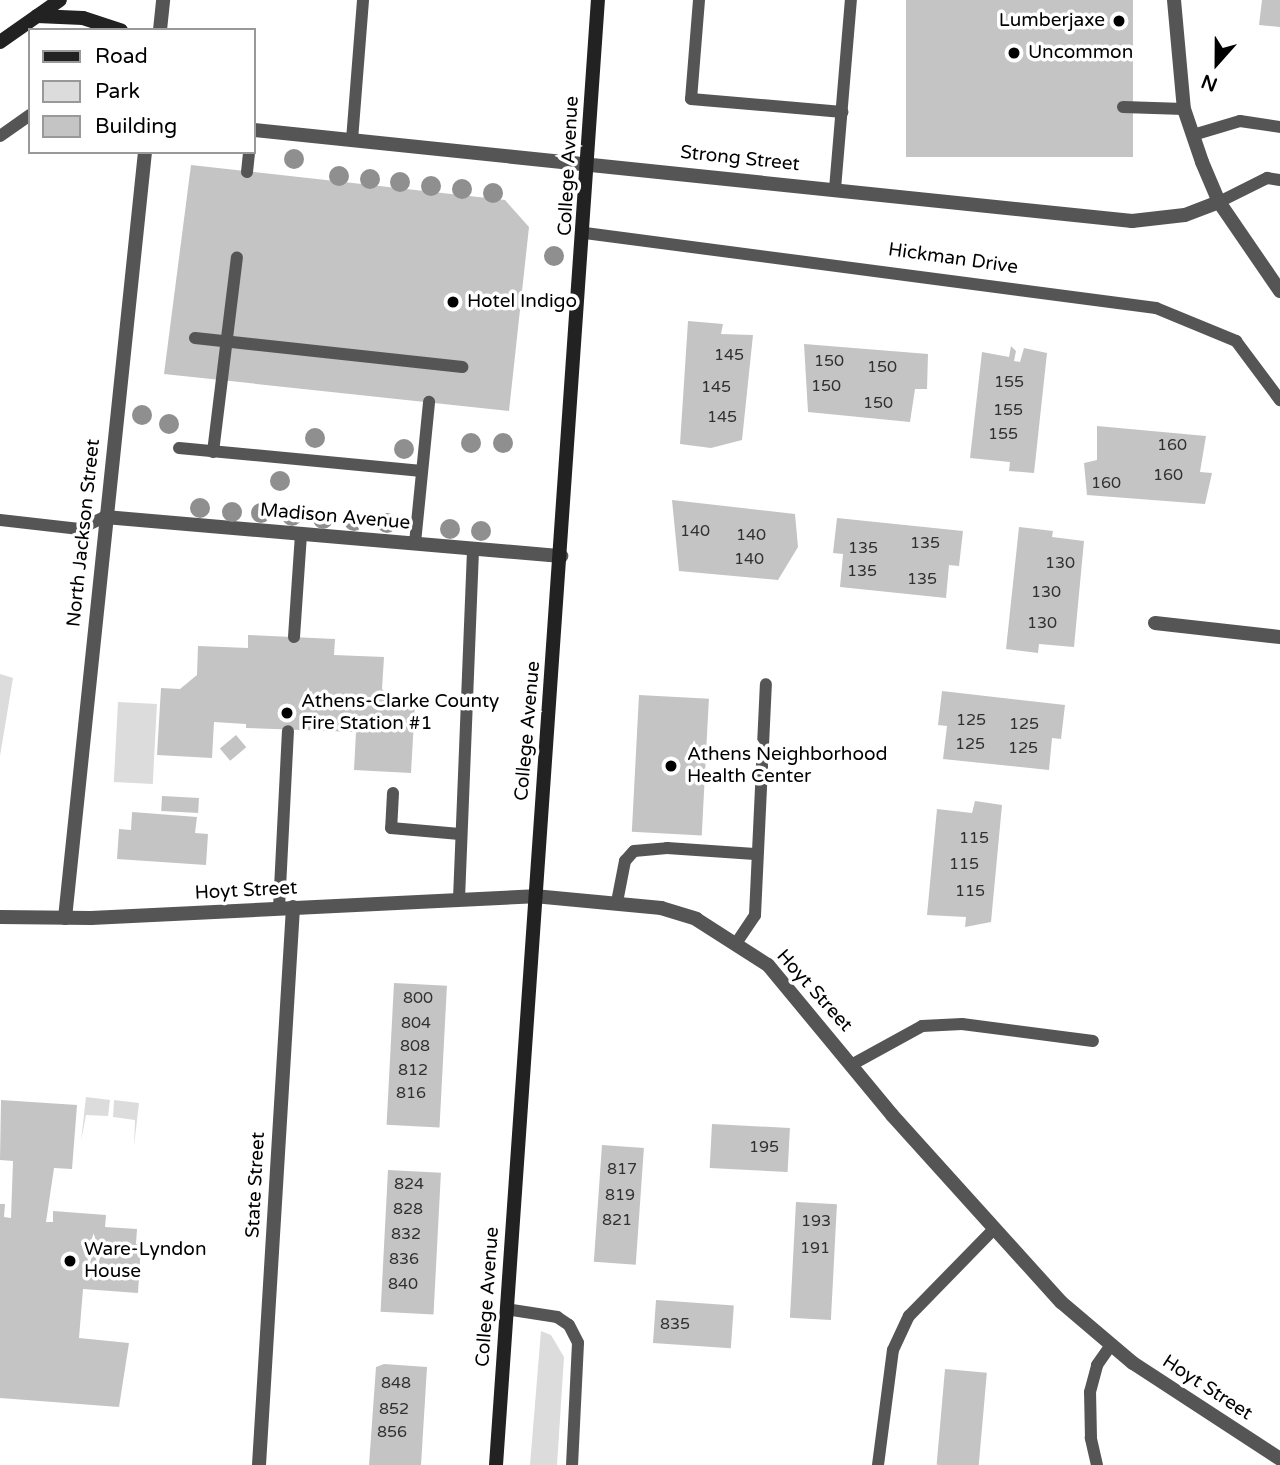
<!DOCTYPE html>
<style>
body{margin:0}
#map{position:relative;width:1280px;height:1465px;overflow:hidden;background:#fff;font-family:"Varela Round",sans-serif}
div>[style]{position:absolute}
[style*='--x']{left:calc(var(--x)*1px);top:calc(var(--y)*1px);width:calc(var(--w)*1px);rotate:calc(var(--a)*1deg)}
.green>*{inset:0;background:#dcdcdc;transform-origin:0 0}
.building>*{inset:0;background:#c4c4c4;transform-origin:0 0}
.lane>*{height:12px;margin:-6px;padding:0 6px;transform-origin:6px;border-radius:6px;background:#555}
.street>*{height:14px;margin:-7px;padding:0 7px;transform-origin:7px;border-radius:7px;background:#555}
.secondary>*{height:14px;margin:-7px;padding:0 7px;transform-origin:7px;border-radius:7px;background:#222}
.trees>*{width:20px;height:20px;margin:-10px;border-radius:50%;background:#8f8f8f}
.dots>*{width:19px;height:19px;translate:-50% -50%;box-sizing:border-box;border:4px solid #fff;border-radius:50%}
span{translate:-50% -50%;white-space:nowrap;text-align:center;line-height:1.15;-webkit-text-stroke:7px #fff;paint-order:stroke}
.number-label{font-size:16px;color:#313131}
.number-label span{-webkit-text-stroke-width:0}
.poi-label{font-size:19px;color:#000}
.right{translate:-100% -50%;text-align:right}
.left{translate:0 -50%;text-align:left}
.street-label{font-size:19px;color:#000}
.legend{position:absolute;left:28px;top:28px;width:228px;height:126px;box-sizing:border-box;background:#fff;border:2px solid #999;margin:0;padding:9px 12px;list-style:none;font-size:21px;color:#000}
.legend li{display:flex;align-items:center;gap:14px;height:35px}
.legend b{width:35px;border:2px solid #999}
.north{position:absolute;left:1182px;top:28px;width:70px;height:70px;-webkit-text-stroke:5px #fff;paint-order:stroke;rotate:201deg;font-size:19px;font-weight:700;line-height:28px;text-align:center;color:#000}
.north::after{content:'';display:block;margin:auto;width:24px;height:32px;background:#000;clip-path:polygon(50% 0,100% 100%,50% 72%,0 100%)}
</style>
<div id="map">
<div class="green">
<div style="clip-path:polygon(0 674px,13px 678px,0 756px)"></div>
<div style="left:118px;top:702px;width:39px;height:80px;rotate:3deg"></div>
<div style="clip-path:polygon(86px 1097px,110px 1100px,108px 1116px,86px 1115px,81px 1141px)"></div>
<div style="clip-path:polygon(114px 1100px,139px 1103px,134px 1146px,135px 1120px,113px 1117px)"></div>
<div style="clip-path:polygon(541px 1331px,551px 1335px,564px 1357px,557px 1465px,530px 1465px)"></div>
</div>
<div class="building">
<div style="left:906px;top:0;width:227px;height:157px"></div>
<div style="clip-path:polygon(1262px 0,1280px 0,1280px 27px,1259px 25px)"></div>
<div style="clip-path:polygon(191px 165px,505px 200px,529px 227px,509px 411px,164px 374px)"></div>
<div style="clip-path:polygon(688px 321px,723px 324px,721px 334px,753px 335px,742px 440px,711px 448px,680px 444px)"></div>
<div style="clip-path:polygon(804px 344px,928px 354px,927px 389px,915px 389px,910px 422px,808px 412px)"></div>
<div style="clip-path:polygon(1011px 346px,1016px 351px,1014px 361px,1020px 362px,1024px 348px,1047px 353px,1034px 473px,1009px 471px,1010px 462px,970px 458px,982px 352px,1009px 357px)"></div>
<div style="clip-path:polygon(1097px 426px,1206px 436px,1200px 472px,1212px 473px,1205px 504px,1087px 495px,1084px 463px,1097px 460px)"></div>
<div style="clip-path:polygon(672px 500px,795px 514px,798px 547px,778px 580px,679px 571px)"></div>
<div style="clip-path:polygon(837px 518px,963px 531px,959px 566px,949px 565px,946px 598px,840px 587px,843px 554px,833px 553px)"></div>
<div style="clip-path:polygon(1019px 527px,1053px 531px,1052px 537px,1084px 541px,1074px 647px,1039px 644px,1038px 653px,1006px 649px)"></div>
<div style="clip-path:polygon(248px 635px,335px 639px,334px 655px,384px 657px,382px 689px,394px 702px,415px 703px,411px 773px,354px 770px,356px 732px,246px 728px,246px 724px,214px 722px,212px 758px,157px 755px,161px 688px,180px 689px,197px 675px,198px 646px,248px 648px)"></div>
<div style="clip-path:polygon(942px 691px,1065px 705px,1061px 739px,1052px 738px,1049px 770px,943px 759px,947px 726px,938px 725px)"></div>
<div style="left:639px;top:695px;width:70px;height:137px;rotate:3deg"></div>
<div style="left:236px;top:735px;width:16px;height:21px;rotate:50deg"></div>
<div style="left:162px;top:796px;width:37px;height:15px;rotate:3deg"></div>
<div style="clip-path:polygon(975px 801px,1002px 805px,991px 922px,965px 927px,966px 917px,927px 915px,937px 809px,972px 813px)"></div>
<div style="clip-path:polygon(132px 812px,197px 817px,195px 833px,208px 834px,206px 865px,117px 859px,119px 829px,131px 830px)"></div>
<div style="left:394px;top:983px;width:53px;height:142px;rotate:3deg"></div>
<div style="clip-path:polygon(1px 1100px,77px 1105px,72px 1169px,54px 1168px,46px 1222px,53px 1222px,53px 1211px,106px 1215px,105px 1227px,137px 1229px,136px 1244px,141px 1245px,138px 1293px,83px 1289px,79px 1338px,129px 1343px,119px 1407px,0 1398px,0 1204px,5px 1204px,4px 1217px,11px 1218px,13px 1161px,0 1160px)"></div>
<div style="left:712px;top:1124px;width:78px;height:44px;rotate:3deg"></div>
<div style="left:602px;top:1145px;width:42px;height:117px;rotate:4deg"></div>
<div style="left:388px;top:1170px;width:53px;height:142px;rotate:3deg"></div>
<div style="left:796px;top:1202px;width:41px;height:116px;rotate:3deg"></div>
<div style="left:656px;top:1300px;width:78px;height:43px;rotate:4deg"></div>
<div style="clip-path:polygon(384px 1364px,427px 1367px,421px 1465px,369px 1465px,376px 1367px)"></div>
<div style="left:945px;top:1369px;width:42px;height:96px;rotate:5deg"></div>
</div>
<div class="lane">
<div style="--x:699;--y:0;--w:99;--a:94.6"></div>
<div style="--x:691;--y:99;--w:152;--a:4.9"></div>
<div style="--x:1123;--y:107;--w:61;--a:1.9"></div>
<div style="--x:1193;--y:135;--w:49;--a:-16.6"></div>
<div style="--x:1240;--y:121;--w:40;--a:8.5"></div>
<div style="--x:0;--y:136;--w:37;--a:-35"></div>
<div style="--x:352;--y:140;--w:140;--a:-85.5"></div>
<div style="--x:247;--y:172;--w:20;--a:-84"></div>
<div style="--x:835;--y:189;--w:190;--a:-85.2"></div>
<div style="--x:1219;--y:202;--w:54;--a:-26.6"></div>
<div style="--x:1267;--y:178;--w:13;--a:9"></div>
<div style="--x:585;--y:233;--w:576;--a:7.48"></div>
<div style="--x:1156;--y:308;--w:87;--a:22.4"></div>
<div style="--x:1236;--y:341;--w:74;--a:53.3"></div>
<div style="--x:195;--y:338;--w:269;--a:6.2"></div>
<div style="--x:179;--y:448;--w:244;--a:5.4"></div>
<div style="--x:213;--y:452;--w:196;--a:-83"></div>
<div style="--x:0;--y:520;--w:80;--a:6.5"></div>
<div style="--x:79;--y:529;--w:29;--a:-25"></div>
<div style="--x:415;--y:543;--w:142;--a:-84.3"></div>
<div style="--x:294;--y:637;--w:103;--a:-86.1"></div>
<div style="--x:393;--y:793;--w:35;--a:93"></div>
<div style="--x:391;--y:828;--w:69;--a:5"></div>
<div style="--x:459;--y:899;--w:350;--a:-87.7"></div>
<div style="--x:617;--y:902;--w:42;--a:-79"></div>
<div style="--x:625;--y:861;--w:13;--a:-48"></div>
<div style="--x:634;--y:851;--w:33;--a:-5"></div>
<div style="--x:667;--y:848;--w:88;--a:3.9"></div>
<div style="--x:279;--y:908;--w:177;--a:-87.1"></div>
<div style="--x:737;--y:942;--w:32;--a:-56"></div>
<div style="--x:755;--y:915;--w:231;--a:-87.3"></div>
<div style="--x:853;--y:1064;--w:79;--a:-28.8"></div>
<div style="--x:922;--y:1026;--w:40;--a:-2.9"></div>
<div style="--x:962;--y:1024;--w:132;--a:7.4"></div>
<div style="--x:506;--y:1309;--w:52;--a:8.9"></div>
<div style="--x:557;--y:1317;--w:14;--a:34"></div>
<div style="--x:569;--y:1325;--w:20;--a:63"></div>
<div style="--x:578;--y:1343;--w:122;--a:92.8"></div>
<div style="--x:878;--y:1465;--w:116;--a:-82.6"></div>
<div style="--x:893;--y:1350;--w:38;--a:-65"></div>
<div style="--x:909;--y:1316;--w:120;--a:-45.7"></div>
<div style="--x:1097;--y:1465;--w:28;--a:-103"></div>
<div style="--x:1091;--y:1438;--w:46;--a:-91.2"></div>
<div style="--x:1090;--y:1392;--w:28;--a:-75"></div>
<div style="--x:1097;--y:1365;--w:24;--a:-55"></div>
</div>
<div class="street">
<div style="--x:1174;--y:0;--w:109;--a:84.8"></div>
<div style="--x:1184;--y:109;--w:56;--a:71.2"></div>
<div style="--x:1202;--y:162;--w:43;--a:67"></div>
<div style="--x:1219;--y:202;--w:108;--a:55.6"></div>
<div style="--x:160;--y:30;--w:30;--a:-84"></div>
<div style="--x:254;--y:130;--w:883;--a:5.92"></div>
<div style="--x:1132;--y:221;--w:53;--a:-6.5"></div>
<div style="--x:1185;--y:215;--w:36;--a:-21"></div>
<div style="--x:105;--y:517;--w:458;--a:4.9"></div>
<div style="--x:1155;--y:623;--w:126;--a:6.4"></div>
<div style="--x:0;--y:917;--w:91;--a:0.6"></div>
<div style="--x:91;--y:918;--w:444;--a:-2.8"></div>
<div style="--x:534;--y:896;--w:128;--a:5.4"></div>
<div style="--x:661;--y:908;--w:37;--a:17"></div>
<div style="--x:696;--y:919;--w:85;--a:32.6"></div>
<div style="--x:768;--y:965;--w:195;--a:50.4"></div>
<div style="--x:892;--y:1115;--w:252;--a:47.9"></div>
<div style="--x:1061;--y:1302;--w:94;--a:40.3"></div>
<div style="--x:1133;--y:1363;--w:176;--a:33.1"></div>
<div style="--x:65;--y:918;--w:770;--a:-84.04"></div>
<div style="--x:259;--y:1465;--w:559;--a:-86.51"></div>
</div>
<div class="secondary">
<div style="--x:37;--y:16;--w:46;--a:2.5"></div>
<div style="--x:83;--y:18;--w:40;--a:18"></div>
<div style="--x:0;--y:42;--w:73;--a:-35"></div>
<div style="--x:496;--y:1465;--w:1469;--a:-86.02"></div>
</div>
<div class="trees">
<div style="left:294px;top:159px"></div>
<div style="left:339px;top:176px"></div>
<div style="left:370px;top:179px"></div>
<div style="left:400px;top:182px"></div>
<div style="left:431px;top:186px"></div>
<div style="left:462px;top:189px"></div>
<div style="left:493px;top:193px"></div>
<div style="left:554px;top:256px"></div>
<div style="left:142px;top:415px"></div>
<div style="left:169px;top:424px"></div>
<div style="left:315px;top:438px"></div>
<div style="left:471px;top:443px"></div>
<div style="left:503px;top:443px"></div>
<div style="left:404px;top:449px"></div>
<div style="left:280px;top:481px"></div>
<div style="left:200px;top:508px"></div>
<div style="left:232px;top:512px"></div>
<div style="left:261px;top:513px"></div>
<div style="left:292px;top:516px"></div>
<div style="left:323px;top:519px"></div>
<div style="left:354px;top:521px"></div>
<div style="left:387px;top:523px"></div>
<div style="left:450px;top:529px"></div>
<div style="left:481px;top:531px"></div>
</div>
<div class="dots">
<div style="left:1119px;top:21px;background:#000"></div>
<div style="left:1014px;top:53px;background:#000"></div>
<div style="left:453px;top:302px;background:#000"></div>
<div style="left:287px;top:713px;background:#000"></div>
<div style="left:671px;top:766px;background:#000"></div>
<div style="left:70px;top:1261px;background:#000"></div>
</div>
<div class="number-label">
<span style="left:729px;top:355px">145</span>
<span style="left:829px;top:361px">150</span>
<span style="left:882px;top:367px">150</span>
<span style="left:1009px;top:382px">155</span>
<span style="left:826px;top:386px">150</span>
<span style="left:716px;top:387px">145</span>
<span style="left:878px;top:403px">150</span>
<span style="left:1008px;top:410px">155</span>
<span style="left:722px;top:417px">145</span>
<span style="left:1003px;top:434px">155</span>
<span style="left:1172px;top:445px">160</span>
<span style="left:1168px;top:475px">160</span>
<span style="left:1106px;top:483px">160</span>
<span style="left:695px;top:531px">140</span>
<span style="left:751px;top:535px">140</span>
<span style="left:925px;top:543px">135</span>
<span style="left:863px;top:548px">135</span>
<span style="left:749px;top:559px">140</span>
<span style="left:1060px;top:563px">130</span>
<span style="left:862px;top:571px">135</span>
<span style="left:922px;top:579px">135</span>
<span style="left:1046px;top:592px">130</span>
<span style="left:1042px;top:623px">130</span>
<span style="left:971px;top:720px">125</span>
<span style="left:1024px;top:724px">125</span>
<span style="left:970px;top:744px">125</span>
<span style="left:1023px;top:748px">125</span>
<span style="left:974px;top:838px">115</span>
<span style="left:964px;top:864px">115</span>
<span style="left:970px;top:891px">115</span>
<span style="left:418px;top:998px">800</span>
<span style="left:416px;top:1023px">804</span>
<span style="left:415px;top:1046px">808</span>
<span style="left:413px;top:1070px">812</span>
<span style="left:411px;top:1093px">816</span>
<span style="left:764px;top:1147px">195</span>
<span style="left:622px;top:1169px">817</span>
<span style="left:409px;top:1184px">824</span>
<span style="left:620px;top:1195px">819</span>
<span style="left:408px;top:1209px">828</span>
<span style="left:617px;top:1220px">821</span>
<span style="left:816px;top:1221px">193</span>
<span style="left:406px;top:1234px">832</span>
<span style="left:815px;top:1248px">191</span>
<span style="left:404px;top:1259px">836</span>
<span style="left:403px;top:1284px">840</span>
<span style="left:675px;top:1324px">835</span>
<span style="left:396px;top:1383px">848</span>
<span style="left:394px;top:1409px">852</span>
<span style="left:392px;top:1432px">856</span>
</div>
<div class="poi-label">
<span class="right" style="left:1105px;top:21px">Lumberjaxe</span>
<span class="left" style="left:1028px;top:53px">Uncommon</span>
<span class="left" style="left:467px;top:302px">Hotel Indigo</span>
<span class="left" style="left:301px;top:713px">Athens-Clarke County<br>Fire Station #1</span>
<span class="left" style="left:687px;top:766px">Athens Neighborhood<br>Health Center</span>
<span class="left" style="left:84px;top:1261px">Ware-Lyndon<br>House</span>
</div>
<div class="street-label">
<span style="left:740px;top:159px;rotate:6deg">Strong Street</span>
<span style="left:569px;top:166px;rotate:-87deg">College Avenue</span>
<span style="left:953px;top:259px;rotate:8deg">Hickman Drive</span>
<span style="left:335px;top:517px;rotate:5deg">Madison Avenue</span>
<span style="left:84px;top:533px;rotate:-84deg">North Jackson Street</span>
<span style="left:528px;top:731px;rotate:-85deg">College Avenue</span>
<span style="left:246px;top:891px;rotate:-3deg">Hoyt Street</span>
<span style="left:814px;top:991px;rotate:48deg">Hoyt Street</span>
<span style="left:256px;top:1185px;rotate:-87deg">State Street</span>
<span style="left:488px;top:1297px;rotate:-86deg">College Avenue</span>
<span style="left:1207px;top:1388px;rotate:33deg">Hoyt Street</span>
</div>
<ul class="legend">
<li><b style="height:9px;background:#222"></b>Road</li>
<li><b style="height:19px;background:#dcdcdc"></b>Park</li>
<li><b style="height:19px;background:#c4c4c4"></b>Building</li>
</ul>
<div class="north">N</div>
</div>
